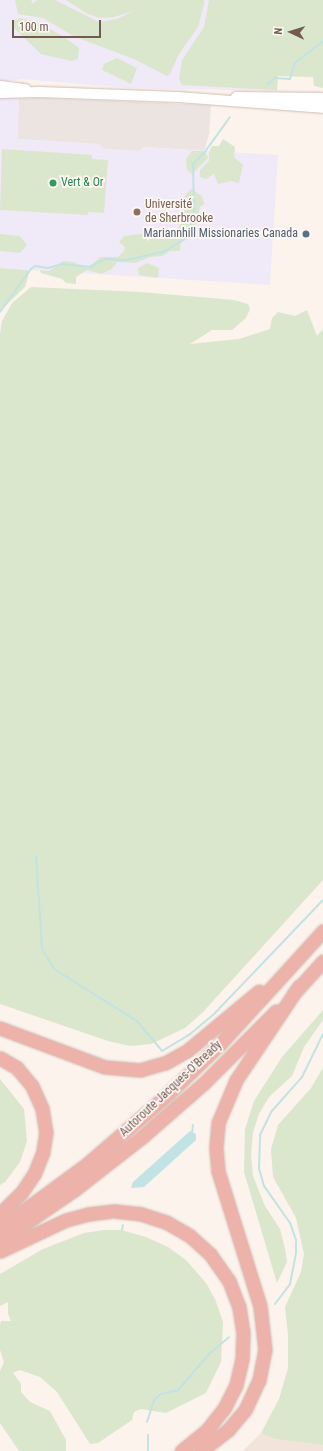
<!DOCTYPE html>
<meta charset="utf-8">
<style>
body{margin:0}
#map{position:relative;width:323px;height:1451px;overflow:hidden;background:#fbf3ec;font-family:"Roboto Condensed",sans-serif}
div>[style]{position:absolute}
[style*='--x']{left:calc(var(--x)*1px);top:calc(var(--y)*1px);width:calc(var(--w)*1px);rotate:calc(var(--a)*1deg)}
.residential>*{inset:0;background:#f2e4db}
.industrial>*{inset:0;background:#ebe4e1}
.education>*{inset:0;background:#f0e9f7}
.green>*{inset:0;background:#dbe7cc}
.water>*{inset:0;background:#c2e3e3}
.stream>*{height:2px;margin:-1px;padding:0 1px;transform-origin:1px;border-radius:1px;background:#c2e3e3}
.roads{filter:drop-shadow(0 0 1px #d1bcb3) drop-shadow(0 0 1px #d1bcb3)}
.secondary>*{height:10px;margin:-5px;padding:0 5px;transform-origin:5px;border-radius:5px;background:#fff}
.highway>*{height:13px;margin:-6.5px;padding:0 6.5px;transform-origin:6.5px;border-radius:6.5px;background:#edb3ab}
.dots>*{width:11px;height:11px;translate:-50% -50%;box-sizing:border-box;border:2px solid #fdf8f3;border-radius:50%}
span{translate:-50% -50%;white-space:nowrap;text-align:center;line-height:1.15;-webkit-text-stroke:3.5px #fdf8f3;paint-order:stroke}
.leisure-label{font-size:12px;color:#27864d}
.left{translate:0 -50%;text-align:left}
.education-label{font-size:12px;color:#785e54}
.service-label{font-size:12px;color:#4e5e75}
.right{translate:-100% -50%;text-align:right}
.street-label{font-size:12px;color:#745951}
.north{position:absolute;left:271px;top:12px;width:40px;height:40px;-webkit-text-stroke:3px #fdf8f3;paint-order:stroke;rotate:274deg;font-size:11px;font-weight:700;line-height:16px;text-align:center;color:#745951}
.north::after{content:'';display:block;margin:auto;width:14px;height:18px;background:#745951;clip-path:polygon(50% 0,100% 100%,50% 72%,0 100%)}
.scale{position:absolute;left:12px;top:20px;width:89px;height:18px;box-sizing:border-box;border:2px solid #745951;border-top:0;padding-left:5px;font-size:12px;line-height:14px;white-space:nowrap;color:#745951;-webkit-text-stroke:3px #fdf8f3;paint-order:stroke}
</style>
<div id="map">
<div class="residential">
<div style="clip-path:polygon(261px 1433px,275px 1439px,323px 1445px,323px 1451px,243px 1451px)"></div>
</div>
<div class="industrial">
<div style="clip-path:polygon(19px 97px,211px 105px,209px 135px,204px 151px,144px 147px,140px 151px,104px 149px,99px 144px,17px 139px)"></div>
</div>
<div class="education">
<div style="clip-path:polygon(0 0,323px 0,323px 1px,278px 76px,277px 91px,126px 88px,23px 79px,0 82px)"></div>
<div style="clip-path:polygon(0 96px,19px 97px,18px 139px,99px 144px,104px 149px,140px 151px,144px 147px,278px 155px,270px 285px,0 268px)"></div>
</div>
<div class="green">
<div style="clip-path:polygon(15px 0,31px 0,33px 4px,37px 0,55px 0,99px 22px,117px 19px,134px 11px,114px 17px,99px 18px,86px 13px,66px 0,204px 0,204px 4px,198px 27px,179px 54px,170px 74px,167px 76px,134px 59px,75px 37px,43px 18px,18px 14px)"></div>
<div style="clip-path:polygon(209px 0,323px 0,323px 88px,314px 86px,313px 77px,278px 76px,277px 90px,182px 85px,179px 79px,182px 60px,204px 27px)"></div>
<div style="clip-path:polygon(20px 18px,38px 22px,64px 37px,79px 48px,78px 59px,71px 61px,41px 54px,13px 27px,14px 20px)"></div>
<div style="clip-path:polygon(117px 58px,137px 68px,131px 84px,102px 70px,104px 64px)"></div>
<div style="clip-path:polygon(223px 139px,235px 147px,234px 157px,243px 165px,239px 183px,231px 181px,218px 184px,214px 174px,206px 179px,200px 177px,200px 170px,209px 161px,209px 152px,212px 146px,219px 146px)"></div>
<div style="clip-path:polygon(2px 149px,92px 155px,92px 159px,108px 160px,104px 213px,88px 212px,88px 215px,0 210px)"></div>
<div style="clip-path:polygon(192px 151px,205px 151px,208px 158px,192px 174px,187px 170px,186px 159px)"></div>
<div style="clip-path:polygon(191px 189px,202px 196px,204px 204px,200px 207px,194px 235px,190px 238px,187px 234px,189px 227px,187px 226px,186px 234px,181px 241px,180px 251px,170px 251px,162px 256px,150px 257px,135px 263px,117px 262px,112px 269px,101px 274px,87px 270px,76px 277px,76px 284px,66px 283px,62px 279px,41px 273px,40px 270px,49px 271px,63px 261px,73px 262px,88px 268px,100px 257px,118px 257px,124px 251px,125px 247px,119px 242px,124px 236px,156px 232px,165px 236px,176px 232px,180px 225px,182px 199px)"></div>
<div style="clip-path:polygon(0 234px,20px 236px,27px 245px,20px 253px,0 251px)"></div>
<div style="clip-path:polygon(147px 263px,159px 268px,158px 278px,139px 275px,138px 268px)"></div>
<div style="clip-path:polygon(0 268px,28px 270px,28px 277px,25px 287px,0 311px)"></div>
<div style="clip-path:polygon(31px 287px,141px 292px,234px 300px,248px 304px,250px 309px,246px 318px,232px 330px,212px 330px,190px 344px,239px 339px,270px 329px,272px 318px,278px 312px,295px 316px,307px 310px,317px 336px,323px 329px,323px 880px,203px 1012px,185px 1028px,151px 1044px,130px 1046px,108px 1041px,0 1004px,0 334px,2px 321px,12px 303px)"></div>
<div style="clip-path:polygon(323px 1010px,323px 1020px,304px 1047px,292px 1076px,269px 1097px,259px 1114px,253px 1132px,251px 1155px,253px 1176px,265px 1206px,280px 1229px,285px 1249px,287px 1262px,277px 1283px,244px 1172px,245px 1129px,254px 1101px,282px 1057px)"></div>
<div style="clip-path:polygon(323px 1068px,323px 1445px,275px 1439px,261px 1433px,279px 1399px,288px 1368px,288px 1335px,285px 1307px,301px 1272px,304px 1254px,296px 1218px,273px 1177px,271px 1149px,278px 1125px,311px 1088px)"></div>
<div style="clip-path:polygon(0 1079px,24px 1109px,27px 1141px,20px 1162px,5px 1182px,0 1185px)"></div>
<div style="clip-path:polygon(104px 1230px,121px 1230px,146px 1237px,168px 1247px,186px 1260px,206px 1283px,215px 1299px,223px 1322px,221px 1362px,206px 1393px,166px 1413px,141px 1409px,134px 1412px,132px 1420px,98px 1443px,90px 1444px,57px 1392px,40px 1377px,20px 1370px,13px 1373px,21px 1384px,21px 1392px,30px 1402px,50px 1411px,66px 1440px,66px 1451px,19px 1451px,0 1423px,0 1371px,4px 1362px,0 1350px,0 1325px,1px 1321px,11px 1321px,8px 1314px,8px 1302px,0 1306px,0 1274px,43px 1249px,84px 1233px)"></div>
</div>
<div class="water">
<div style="clip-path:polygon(190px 1131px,196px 1134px,196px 1140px,144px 1187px,131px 1188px,133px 1182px)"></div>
</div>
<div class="stream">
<div style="--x:268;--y:84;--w:9;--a:-41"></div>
<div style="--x:275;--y:78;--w:15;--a:4"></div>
<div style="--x:290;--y:79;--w:17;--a:-73"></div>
<div style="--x:295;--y:63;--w:36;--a:-38"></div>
<div style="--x:0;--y:312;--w:53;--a:-54.2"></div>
<div style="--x:31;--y:269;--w:5;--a:-37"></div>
<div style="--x:35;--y:266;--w:13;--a:9"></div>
<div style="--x:48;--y:268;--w:15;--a:-16"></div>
<div style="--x:62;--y:264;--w:28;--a:6"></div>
<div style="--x:90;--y:267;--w:17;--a:-28"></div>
<div style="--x:105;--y:259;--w:22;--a:3"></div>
<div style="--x:127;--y:260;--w:39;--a:-13"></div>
<div style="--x:165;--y:251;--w:27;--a:-31"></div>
<div style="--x:188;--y:237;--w:27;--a:-77"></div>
<div style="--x:194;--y:211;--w:47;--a:-91.2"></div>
<div style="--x:193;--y:164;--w:16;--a:-45"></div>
<div style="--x:204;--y:153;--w:44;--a:-54.2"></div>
<div style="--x:36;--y:856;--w:93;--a:86.3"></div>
<div style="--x:42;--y:949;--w:23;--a:59"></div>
<div style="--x:54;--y:969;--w:98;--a:32.1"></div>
<div style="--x:137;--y:1021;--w:39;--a:50"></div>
<div style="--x:162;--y:1051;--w:31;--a:-31"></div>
<div style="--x:189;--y:1035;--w:34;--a:-40"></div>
<div style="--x:215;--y:1013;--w:156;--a:-46.3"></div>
<div style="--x:192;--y:1133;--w:8;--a:-83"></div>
<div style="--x:122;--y:1230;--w:5;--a:-79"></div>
<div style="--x:275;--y:1304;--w:25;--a:-53"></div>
<div style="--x:290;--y:1284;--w:33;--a:-79"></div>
<div style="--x:296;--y:1252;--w:12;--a:-90"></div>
<div style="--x:296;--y:1240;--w:18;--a:-109"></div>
<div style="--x:290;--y:1223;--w:45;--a:-125.1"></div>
<div style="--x:264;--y:1186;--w:19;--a:-106"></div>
<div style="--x:259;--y:1168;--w:33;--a:-88"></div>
<div style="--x:260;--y:1135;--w:25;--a:-64"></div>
<div style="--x:271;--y:1112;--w:47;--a:-48.5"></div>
<div style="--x:302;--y:1077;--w:48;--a:-64"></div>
<div style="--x:147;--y:1422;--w:23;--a:-72"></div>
<div style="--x:154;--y:1400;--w:9;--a:-41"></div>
<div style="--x:161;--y:1394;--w:17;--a:-13"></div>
<div style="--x:178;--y:1390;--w:48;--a:-49.3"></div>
<div style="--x:209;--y:1354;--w:26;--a:-40"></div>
<div style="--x:148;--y:1435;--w:16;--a:90"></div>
</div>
<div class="roads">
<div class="secondary">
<div style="--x:0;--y:86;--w:26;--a:7"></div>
<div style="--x:0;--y:93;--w:40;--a:-1.4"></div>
<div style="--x:40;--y:92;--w:138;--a:2.1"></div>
<div style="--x:178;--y:97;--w:145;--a:4.3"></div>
<div style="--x:236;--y:97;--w:87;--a:0.7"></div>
</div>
<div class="highway">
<div style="--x:294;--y:993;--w:43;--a:-47.8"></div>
<div style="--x:0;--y:1028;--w:112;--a:20.4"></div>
<div style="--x:105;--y:1067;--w:35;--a:5"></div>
<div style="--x:140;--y:1070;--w:26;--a:-16"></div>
<div style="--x:165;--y:1063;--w:26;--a:-29"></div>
<div style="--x:188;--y:1050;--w:92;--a:-39.7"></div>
<div style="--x:0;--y:1058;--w:20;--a:30"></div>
<div style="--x:17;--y:1068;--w:23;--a:50"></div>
<div style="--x:32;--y:1086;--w:24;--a:66"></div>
<div style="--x:42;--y:1108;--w:24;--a:81"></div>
<div style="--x:46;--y:1132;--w:20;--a:99"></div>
<div style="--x:43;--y:1152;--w:24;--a:112"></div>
<div style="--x:34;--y:1174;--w:23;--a:124"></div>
<div style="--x:21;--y:1193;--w:29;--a:136"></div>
<div style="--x:0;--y:1228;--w:108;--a:-36.3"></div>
<div style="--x:87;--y:1164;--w:106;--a:-40.8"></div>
<div style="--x:167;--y:1095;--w:74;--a:-43.9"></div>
<div style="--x:220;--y:1044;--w:153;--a:-47.7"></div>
<div style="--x:0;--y:1241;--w:90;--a:-34.6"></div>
<div style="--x:74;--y:1190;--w:86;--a:-37.9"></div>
<div style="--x:142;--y:1137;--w:82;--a:-41.1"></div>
<div style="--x:204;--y:1083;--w:102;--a:-45"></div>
<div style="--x:0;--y:1251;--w:73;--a:-25.2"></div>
<div style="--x:66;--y:1220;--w:23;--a:-15"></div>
<div style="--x:88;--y:1214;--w:26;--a:-7"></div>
<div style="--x:114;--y:1211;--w:27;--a:6"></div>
<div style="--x:141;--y:1214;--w:26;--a:18"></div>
<div style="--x:166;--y:1222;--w:28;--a:30"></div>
<div style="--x:190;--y:1236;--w:27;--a:42"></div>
<div style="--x:210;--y:1254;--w:33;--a:55"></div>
<div style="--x:229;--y:1281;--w:28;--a:69"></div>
<div style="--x:239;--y:1307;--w:26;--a:81"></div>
<div style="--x:243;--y:1333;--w:26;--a:92"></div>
<div style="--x:242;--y:1359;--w:27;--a:103"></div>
<div style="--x:236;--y:1385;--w:25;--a:117"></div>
<div style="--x:225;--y:1407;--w:29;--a:128"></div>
<div style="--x:207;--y:1430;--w:33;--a:141"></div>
<div style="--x:201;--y:1451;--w:34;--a:-38"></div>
<div style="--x:228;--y:1430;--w:26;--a:-50"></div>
<div style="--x:245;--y:1410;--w:33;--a:-65"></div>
<div style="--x:259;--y:1380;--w:31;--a:-79"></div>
<div style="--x:265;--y:1350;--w:44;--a:-96.5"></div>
<div style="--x:260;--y:1306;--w:141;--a:-107.3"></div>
<div style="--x:218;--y:1171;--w:24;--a:-95"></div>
<div style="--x:216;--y:1147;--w:24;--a:-85"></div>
<div style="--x:218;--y:1123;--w:47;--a:-67.3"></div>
<div style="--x:236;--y:1080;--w:113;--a:-56.2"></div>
</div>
</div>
<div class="dots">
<div style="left:53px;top:183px;background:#2e9e5b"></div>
<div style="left:137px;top:212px;background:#8d6e63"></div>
<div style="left:306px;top:234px;background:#5c6f8a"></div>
</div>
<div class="leisure-label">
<span class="left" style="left:61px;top:183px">Vert &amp; Or</span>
</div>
<div class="education-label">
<span class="left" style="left:145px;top:212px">Université<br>de Sherbrooke</span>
</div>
<div class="service-label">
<span class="right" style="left:298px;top:234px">Mariannhill Missionaries Canada</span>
</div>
<div class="street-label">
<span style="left:171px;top:1089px;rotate:-43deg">Autoroute Jacques-O'Bready</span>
</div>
<div class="north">N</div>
<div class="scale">100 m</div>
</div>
